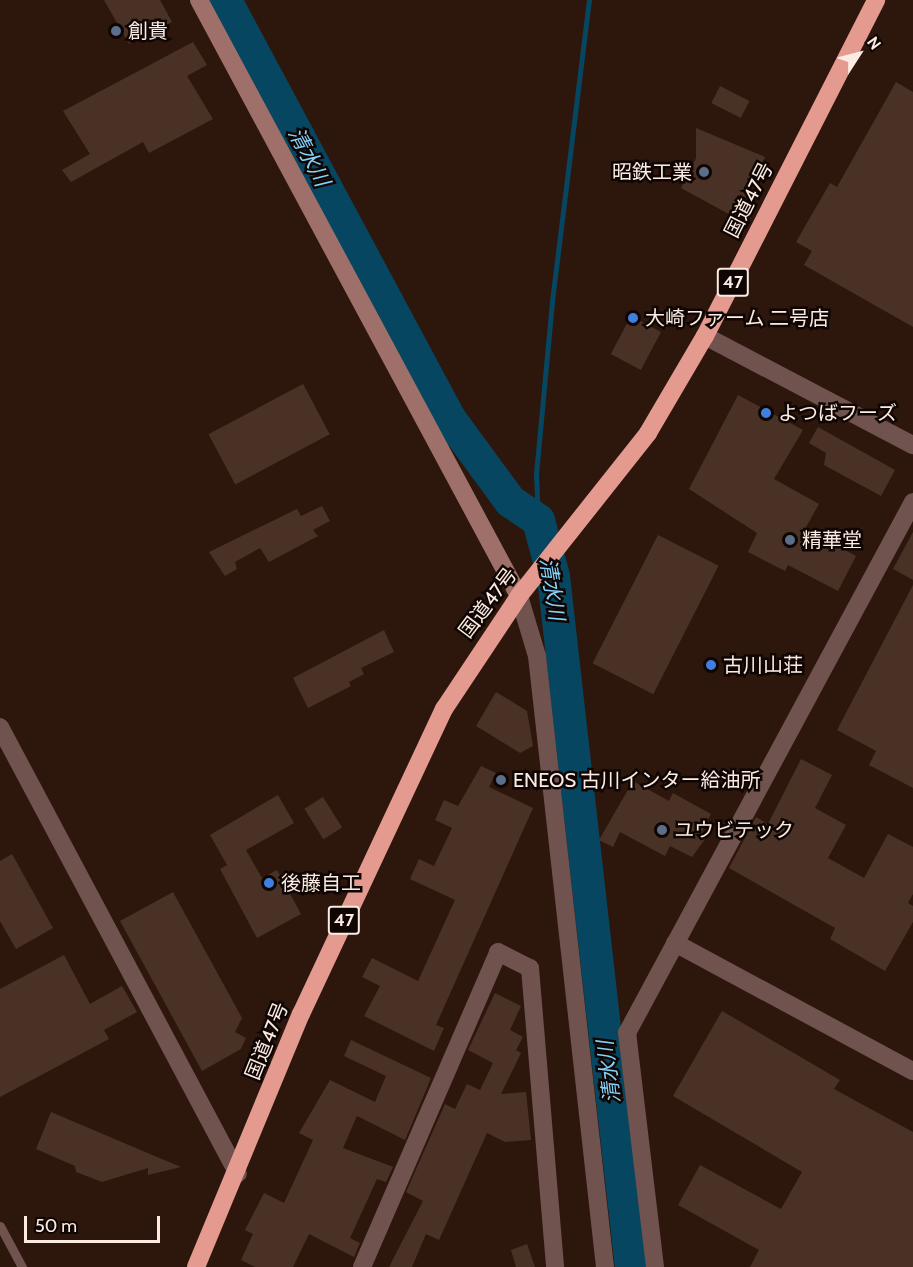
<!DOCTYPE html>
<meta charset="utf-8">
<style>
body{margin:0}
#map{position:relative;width:913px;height:1267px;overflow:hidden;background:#2d170d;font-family:Cabin,"Noto Sans JP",sans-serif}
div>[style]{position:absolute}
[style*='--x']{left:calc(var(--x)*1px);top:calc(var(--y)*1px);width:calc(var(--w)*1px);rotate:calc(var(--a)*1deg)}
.stream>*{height:5px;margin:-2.5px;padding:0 2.5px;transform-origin:2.5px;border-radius:2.5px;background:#074661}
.river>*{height:33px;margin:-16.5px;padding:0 16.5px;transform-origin:16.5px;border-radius:16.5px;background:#074661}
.building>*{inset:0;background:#493126;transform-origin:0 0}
.lane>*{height:9px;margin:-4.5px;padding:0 4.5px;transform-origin:4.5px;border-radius:4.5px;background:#70524e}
.street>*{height:18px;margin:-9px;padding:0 9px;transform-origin:9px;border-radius:9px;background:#70524e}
.secondary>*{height:18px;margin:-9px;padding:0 9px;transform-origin:9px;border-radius:9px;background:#9f6f69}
.highway>*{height:18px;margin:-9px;padding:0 9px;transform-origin:9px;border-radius:9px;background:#e59a90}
.dots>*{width:16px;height:16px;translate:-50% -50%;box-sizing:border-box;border:3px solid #0f0603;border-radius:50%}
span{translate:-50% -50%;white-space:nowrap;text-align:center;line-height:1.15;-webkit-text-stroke:5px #0f0603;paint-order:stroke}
.shield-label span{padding:2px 4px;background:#0f0603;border:2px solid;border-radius:4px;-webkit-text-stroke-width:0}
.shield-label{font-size:18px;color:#fbebe3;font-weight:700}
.poi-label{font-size:20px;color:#fbebe3}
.left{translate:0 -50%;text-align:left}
.right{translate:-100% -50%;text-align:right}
.street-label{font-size:20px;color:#fbebe3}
.water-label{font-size:21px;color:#84d3fc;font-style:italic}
.north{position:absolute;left:829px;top:24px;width:60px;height:60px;-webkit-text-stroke:4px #0f0603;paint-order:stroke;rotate:54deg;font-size:16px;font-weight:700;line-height:24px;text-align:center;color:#fbebe3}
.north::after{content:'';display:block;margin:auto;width:21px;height:27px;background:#fbebe3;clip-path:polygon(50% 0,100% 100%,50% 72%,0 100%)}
.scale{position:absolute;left:24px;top:1216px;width:136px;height:27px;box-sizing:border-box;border:3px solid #fbebe3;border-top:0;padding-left:8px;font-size:18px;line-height:21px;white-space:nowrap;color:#fbebe3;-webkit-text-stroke:4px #0f0603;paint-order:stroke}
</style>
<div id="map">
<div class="stream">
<div style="--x:538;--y:520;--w:46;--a:-92.5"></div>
<div style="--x:536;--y:474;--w:174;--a:-84.7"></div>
<div style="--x:552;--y:301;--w:303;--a:-83"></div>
</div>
<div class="river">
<div style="--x:225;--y:0;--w:474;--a:61.8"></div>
<div style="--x:449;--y:418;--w:103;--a:53.7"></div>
<div style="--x:510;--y:501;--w:34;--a:34"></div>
<div style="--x:538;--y:520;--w:58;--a:75"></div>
<div style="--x:553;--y:576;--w:695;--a:83.56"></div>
</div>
<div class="building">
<div style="clip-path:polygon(104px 0,160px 0,172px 22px,129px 44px)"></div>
<div style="clip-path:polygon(193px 42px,207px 65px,187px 76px,213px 119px,149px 153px,143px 142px,71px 182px,62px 170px,90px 154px,63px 111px)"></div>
<div style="clip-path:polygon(896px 82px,913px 92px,913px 327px,804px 265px,812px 251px,796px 242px,830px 183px,837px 187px)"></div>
<div style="left:720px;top:86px;width:33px;height:19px;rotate:27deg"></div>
<div style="clip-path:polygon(696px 128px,765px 157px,736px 218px,681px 188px,696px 158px)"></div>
<div style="left:631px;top:316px;width:34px;height:43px;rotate:28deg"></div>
<div style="left:303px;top:384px;width:57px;height:107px;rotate:62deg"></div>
<div style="clip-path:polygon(738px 395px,803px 430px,774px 479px,819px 504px,805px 529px,856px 556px,838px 591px,788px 565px,785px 571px,748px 552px,757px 533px,689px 489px)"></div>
<div style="clip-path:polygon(818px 427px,895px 470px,881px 496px,824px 465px,826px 453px,809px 443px)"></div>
<div style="clip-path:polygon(322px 506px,330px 521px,313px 530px,318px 536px,269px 562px,260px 548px,235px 562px,237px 569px,225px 576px,209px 552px,297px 509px,301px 516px)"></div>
<div style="clip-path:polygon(913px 532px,913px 580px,893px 569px)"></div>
<div style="left:658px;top:535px;width:68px;height:144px;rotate:27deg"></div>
<div style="clip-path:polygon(913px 585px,913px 788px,869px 765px,876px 751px,837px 730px)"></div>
<div style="clip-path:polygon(384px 630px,394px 652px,361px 668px,364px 674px,349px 682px,351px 686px,308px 708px,293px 678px)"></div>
<div style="clip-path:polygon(496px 692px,527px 711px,533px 746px,520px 753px,476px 726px)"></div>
<div style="clip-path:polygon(801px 759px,832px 775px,815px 808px,846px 825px,828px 858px,864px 878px,888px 834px,913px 847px,913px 894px,908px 903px,913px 906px,913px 922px,885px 971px,830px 939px,835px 928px,729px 868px,756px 817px,768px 824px)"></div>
<div style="clip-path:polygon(481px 766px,496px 773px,489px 787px,533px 808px,436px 1025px,444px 1028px,434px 1051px,364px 1016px,380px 986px,362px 977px,372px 958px,418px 981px,455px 900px,410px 879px,419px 859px,434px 866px,452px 828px,435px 820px,444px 800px,458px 806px)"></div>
<div style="clip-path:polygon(633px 781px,669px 801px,673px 793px,711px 814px,702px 832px,708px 835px,692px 857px,670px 846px,665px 856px,620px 832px,613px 847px,599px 840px)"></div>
<div style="clip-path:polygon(278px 795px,294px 823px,246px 850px,262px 878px,277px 870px,301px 914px,257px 938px,220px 869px,227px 865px,210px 835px)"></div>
<div style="left:323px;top:797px;width:36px;height:22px;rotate:58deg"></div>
<div style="clip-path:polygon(12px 854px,53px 928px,16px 949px,0 921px,0 861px)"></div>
<div style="clip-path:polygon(173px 892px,242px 1018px,235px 1032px,246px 1038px,241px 1049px,202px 1071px,120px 921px)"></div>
<div style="clip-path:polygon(64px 955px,90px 1004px,122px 986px,137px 1012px,104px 1030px,109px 1039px,0 1097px,0 989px)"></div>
<div style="clip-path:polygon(495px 993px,521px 1006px,510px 1030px,523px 1037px,516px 1050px,521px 1053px,501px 1094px,526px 1092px,531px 1140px,505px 1142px,487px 1133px,439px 1240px,426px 1234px,412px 1267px,389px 1267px,423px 1201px,406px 1192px,445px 1104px,455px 1109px,467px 1084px,480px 1090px,493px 1063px,468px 1050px)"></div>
<div style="clip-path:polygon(722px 1011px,840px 1080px,834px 1089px,913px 1132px,913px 1267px,750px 1267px,759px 1250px,678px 1205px,700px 1165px,781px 1209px,802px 1172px,673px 1096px)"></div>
<div style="clip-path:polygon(351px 1040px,431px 1078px,424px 1095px,405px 1140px,357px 1116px,343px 1148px,393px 1167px,386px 1182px,377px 1179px,350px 1238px,360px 1243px,354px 1257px,309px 1234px,293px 1267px,255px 1267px,241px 1260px,253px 1234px,245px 1230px,264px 1193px,284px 1203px,313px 1140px,299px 1133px,330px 1080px,375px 1102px,386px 1076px,344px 1056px)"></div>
<div style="clip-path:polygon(51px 1112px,157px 1157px,181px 1167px,148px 1175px,148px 1168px,102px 1182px,76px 1172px,75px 1166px,36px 1149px)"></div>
<div style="clip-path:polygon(527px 1244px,535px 1267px,516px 1267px,511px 1250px)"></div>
</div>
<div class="lane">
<div style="--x:0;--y:1226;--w:47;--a:61.8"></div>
</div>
<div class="street">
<div style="--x:705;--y:336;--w:235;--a:27.7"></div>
<div style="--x:519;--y:596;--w:63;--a:73.3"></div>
<div style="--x:537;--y:656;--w:615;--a:83.65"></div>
<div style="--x:0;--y:727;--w:506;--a:61.97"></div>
<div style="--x:675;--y:943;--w:270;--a:28.3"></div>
<div style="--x:362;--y:1267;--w:343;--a:-66.6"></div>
<div style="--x:498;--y:952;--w:36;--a:27"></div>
<div style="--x:530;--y:968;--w:300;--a:85.2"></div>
<div style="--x:655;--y:1267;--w:236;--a:-96.8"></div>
<div style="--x:627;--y:1033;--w:603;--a:-61.69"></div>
</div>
<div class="secondary">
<div style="--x:199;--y:0;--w:676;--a:61.77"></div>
</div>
<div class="highway">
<div style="--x:196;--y:1267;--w:274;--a:-67.5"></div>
<div style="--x:301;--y:1014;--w:337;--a:-64.9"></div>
<div style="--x:444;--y:709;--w:136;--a:-56.4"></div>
<div style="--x:519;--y:596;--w:208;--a:-51.6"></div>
<div style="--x:648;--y:433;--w:113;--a:-59.6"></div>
<div style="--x:705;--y:336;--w:377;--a:-63"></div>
</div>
<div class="dots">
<div style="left:116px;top:31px;background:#5c6f8a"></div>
<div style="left:704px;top:172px;background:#5c6f8a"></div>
<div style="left:633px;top:318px;background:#3f7fe0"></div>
<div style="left:766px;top:413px;background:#3f7fe0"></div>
<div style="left:790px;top:540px;background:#5c6f8a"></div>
<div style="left:711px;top:665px;background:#3f7fe0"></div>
<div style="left:501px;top:780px;background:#5c6f8a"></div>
<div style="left:662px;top:830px;background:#5c6f8a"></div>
<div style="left:269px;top:883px;background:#3f7fe0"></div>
</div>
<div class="shield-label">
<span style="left:733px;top:282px">47</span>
<span style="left:344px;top:920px">47</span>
</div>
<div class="poi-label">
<span class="left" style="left:128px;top:31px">創貴</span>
<span class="right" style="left:692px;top:172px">昭鉄工業</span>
<span class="left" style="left:645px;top:318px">大崎ファーム 二号店</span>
<span class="left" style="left:778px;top:413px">よつばフーズ</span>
<span class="left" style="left:802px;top:540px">精華堂</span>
<span class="left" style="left:723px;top:665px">古川山荘</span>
<span class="left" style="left:513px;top:780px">ENEOS 古川インター給油所</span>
<span class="left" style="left:674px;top:830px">ユウビテック</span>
<span class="left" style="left:281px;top:883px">後藤自工</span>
</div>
<div class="street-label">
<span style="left:749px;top:200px;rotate:-63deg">国道47号</span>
<span style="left:488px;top:603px;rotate:-53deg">国道47号</span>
<span style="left:267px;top:1041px;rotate:-68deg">国道47号</span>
</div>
<div class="water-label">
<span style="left:309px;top:157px;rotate:62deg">清水川</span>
<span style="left:552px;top:589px;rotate:81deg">清水川</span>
<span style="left:609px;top:1072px;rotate:-97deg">清水川</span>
</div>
<div class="north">N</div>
<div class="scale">50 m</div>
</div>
